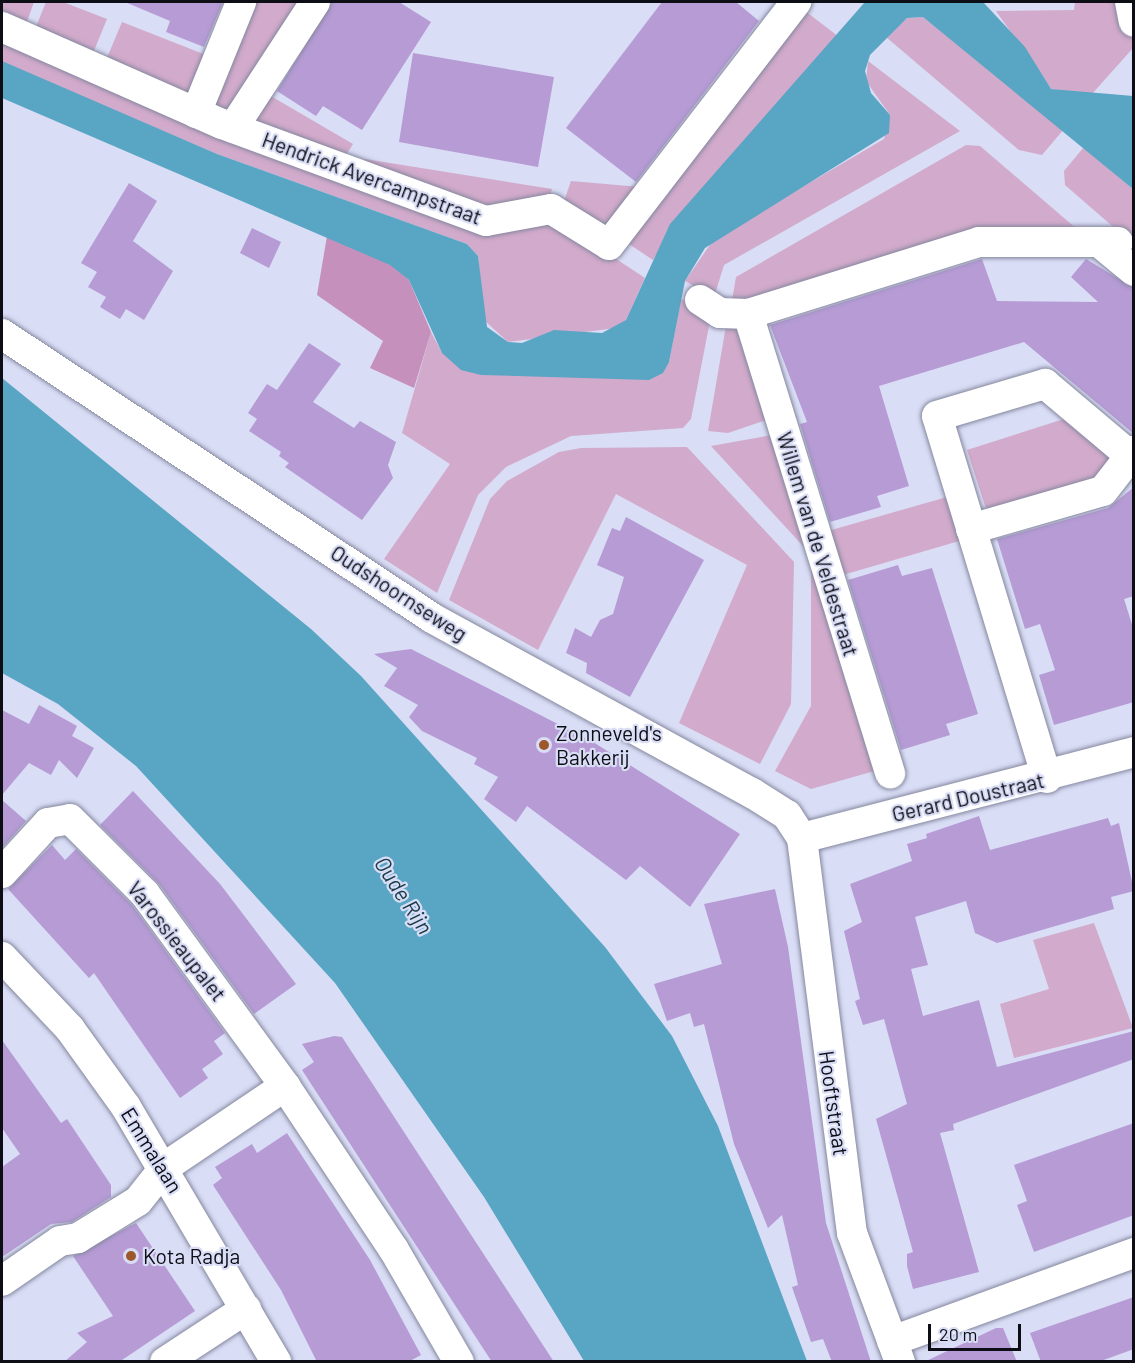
<!DOCTYPE html>
<style>
body{margin:0}
#map{position:relative;width:1135px;height:1363px;overflow:hidden;background:#d9ddf5;font-family:Barlow,sans-serif}
div>[style]{position:absolute}
.green>*{inset:0;background:#d2aacb}
.forest>*{inset:0;background:#c690bd}
.water>*{inset:0;background:#59a5c4}
.building>*{inset:0;background:#b69bd5}
.roads{filter:drop-shadow(0 0 2px #84879e) drop-shadow(0 0 2px #84879e)}
.street>*{height:30px;margin:-15px;padding:0 15px;transform-origin:15px;border-radius:15px;background:#fff}
.dots>*{width:16px;height:16px;translate:-50% -50%;box-sizing:border-box;border:3px solid #d9ddf5;border-radius:50%}
span{translate:-50% -50%;white-space:nowrap;text-align:center;line-height:1.15;-webkit-text-stroke:4.5px #d9ddf5;paint-order:stroke}
.street-label{font-size:21px;color:#0c0d15}
.poi-label{font-size:21px;color:#0c0d15}
.left{translate:0 -50%;text-align:left}
.water-label{font-size:22px;color:#173b48;font-style:italic}
.frame{position:absolute;inset:0;border:3px solid #0c0d15;pointer-events:none}
.scale{position:absolute;left:928px;top:1324px;width:93px;height:27px;box-sizing:border-box;border:3px solid #0c0d15;border-top:0;padding-left:8px;font-size:18px;line-height:21px;white-space:nowrap;color:#0c0d15;-webkit-text-stroke:4px #d9ddf5;paint-order:stroke}
</style>
<div id="map">
<div class="green">
<div style="clip-path:polygon(2px 2px,34px 2px,24px 30px,2px 19px)"></div>
<div style="clip-path:polygon(46px 2px,63px 2px,107px 19px,91px 58px,33px 34px)"></div>
<div style="clip-path:polygon(249px 2px,309px 2px,232px 122px,205px 111px)"></div>
<div style="clip-path:polygon(1075px 2px,1133px 2px,1133px 48px,1092px 94px,1051px 89px,996px 11px,1074px 10px)"></div>
<div style="clip-path:polygon(800px 7px,839px 37px,687px 205px,653px 260px,623px 240px)"></div>
<div style="clip-path:polygon(923px 17px,1064px 129px,1042px 155px,1019px 150px,886px 37px,907px 18px)"></div>
<div style="clip-path:polygon(122px 22px,211px 57px,192px 105px,104px 65px)"></div>
<div style="clip-path:polygon(2px 32px,456px 218px,551px 216px,645px 278px,626px 320px,616px 328px,508px 342px,484px 320px,478px 256px,467px 244px,217px 154px,13px 67px,2px 61px)"></div>
<div style="clip-path:polygon(868px 61px,960px 131px,724px 265px,714px 297px,685px 281px,714px 239px,884px 139px,890px 115px,866px 81px)"></div>
<div style="clip-path:polygon(269px 95px,353px 144px,341px 163px,250px 127px)"></div>
<div style="clip-path:polygon(966px 145px,980px 146px,1085px 236px,731px 307px,736px 277px)"></div>
<div style="clip-path:polygon(1084px 147px,1133px 189px,1133px 244px,1065px 185px,1064px 171px)"></div>
<div style="clip-path:polygon(365px 159px,552px 189px,548px 204px,488px 215px,360px 167px)"></div>
<div style="clip-path:polygon(571px 181px,640px 187px,604px 234px,562px 207px)"></div>
<div style="clip-path:polygon(681px 299px,697px 306px,709px 326px,691px 419px,683px 428px,571px 436px,506px 467px,478px 495px,437px 593px,384px 559px,450px 464px,402px 433px,431px 332px,442px 353px,669px 362px)"></div>
<div style="clip-path:polygon(727px 320px,759px 320px,787px 413px,728px 433px,708px 431px)"></div>
<div style="clip-path:polygon(1067px 418px,1133px 477px,989px 518px,967px 450px)"></div>
<div style="clip-path:polygon(778px 434px,804px 547px,711px 446px)"></div>
<div style="clip-path:polygon(687px 447px,794px 562px,791px 704px,760px 764px,679px 723px,747px 565px,616px 494px,538px 650px,449px 600px,490px 499px,507px 481px,559px 452px,581px 448px)"></div>
<div style="clip-path:polygon(954px 495px,966px 539px,836px 577px,821px 533px)"></div>
<div style="clip-path:polygon(811px 563px,878px 770px,811px 789px,775px 771px,811px 706px)"></div>
<div style="clip-path:polygon(1094px 923px,1133px 1028px,1014px 1058px,1000px 1004px,1049px 989px,1033px 940px)"></div>
</div>
<div class="forest">
<div style="clip-path:polygon(327px 236px,391px 265px,409px 280px,431px 332px,414px 388px,370px 368px,383px 341px,317px 295px)"></div>
</div>
<div class="water">
<div style="clip-path:polygon(865px 2px,983px 2px,1025px 47px,1051px 89px,1133px 96px,1133px 189px,923px 17px,907px 18px,870px 55px,865px 71px,871px 93px,890px 115px,889px 133px,705px 248px,685px 281px,669px 362px,663px 373px,649px 380px,481px 375px,461px 370px,442px 353px,409px 280px,390px 265px,2px 98px,2px 61px,217px 154px,467px 244px,478px 256px,487px 327px,508px 342px,522px 343px,554px 330px,602px 333px,626px 320px,670px 224px)"></div>
<div style="clip-path:polygon(2px 378px,311px 629px,361px 676px,605px 947px,672px 1036px,718px 1126px,807px 1361px,584px 1361px,484px 1197px,335px 983px,136px 766px,58px 704px,2px 673px)"></div>
</div>
<div class="building">
<div style="clip-path:polygon(125px 2px,223px 2px,204px 47px,166px 32px,170px 21px)"></div>
<div style="clip-path:polygon(332px 2px,399px 2px,431px 22px,362px 130px,323px 106px,316px 116px,277px 91px)"></div>
<div style="clip-path:polygon(662px 2px,736px 2px,759px 21px,636px 182px,566px 128px)"></div>
<div style="clip-path:polygon(413px 53px,554px 77px,538px 167px,399px 142px)"></div>
<div style="clip-path:polygon(129px 183px,157px 201px,133px 241px,173px 271px,144px 320px,126px 309px,120px 319px,100px 307px,106px 297px,88px 287px,97px 272px,81px 263px)"></div>
<div style="clip-path:polygon(252px 228px,281px 242px,269px 268px,240px 253px)"></div>
<div style="clip-path:polygon(982px 259px,997px 301px,1098px 302px,1071px 277px,1086px 259px,1134px 288px,1134px 434px,1024px 342px,879px 386px,909px 486px,877px 496px,881px 507px,830px 522px,800px 424px,807px 422px,770px 325px)"></div>
<div style="clip-path:polygon(309px 343px,341px 364px,313px 402px,354px 428px,360px 421px,396px 442px,388px 465px,393px 478px,362px 520px,285px 467px,289px 463px,279px 456px,281px 452px,249px 431px,257px 419px,248px 413px,267px 384px,277px 390px)"></div>
<div style="clip-path:polygon(1134px 487px,1134px 596px,1124px 599px,1134px 631px,1134px 702px,1054px 725px,1039px 675px,1055px 670px,1040px 624px,1025px 629px,997px 539px,1108px 508px)"></div>
<div style="clip-path:polygon(626px 517px,704px 560px,630px 697px,586px 673px,587px 663px,566px 653px,575px 628px,591px 637px,600px 620px,613px 614px,624px 577px,597px 565px,612px 528px,620px 531px)"></div>
<div style="clip-path:polygon(898px 565px,902px 576px,932px 568px,978px 714px,946px 724px,950px 735px,901px 750px,848px 580px)"></div>
<div style="clip-path:polygon(411px 649px,593px 742px,740px 834px,690px 907px,640px 866px,626px 880px,527px 806px,516px 822px,484px 799px,498px 777px,474px 764px,477px 758px,422px 731px,409px 717px,418px 705px,384px 686px,397px 668px,374px 654px)"></div>
<div style="clip-path:polygon(39px 705px,77px 726px,72px 736px,94px 748px,77px 778px,59px 760px,51px 775px,29px 763px,2px 795px,2px 710px,29px 724px)"></div>
<div style="clip-path:polygon(133px 791px,220px 884px,296px 984px,254px 1014px,159px 884px,100px 825px)"></div>
<div style="clip-path:polygon(2px 800px,26px 821px,2px 848px)"></div>
<div style="clip-path:polygon(979px 816px,990px 850px,1108px 818px,1111px 826px,1119px 823px,1134px 891px,1111px 897px,1114px 909px,997px 943px,975px 933px,966px 901px,915px 917px,928px 965px,911px 969px,923px 1016px,979px 1000px,997px 1067px,1134px 1031px,1134px 1059px,953px 1124px,954px 1130px,940px 1133px,979px 1272px,913px 1289px,907px 1266px,907px 1254px,913px 1252px,876px 1119px,907px 1104px,884px 1019px,863px 1025px,855px 1001px,860px 999px,844px 931px,862px 922px,850px 884px,912px 861px,907px 844px,927px 838px,926px 834px)"></div>
<div style="clip-path:polygon(52px 845px,65px 860px,76px 849px,132px 905px,225px 1033px,214px 1041px,223px 1054px,202px 1069px,208px 1078px,180px 1098px,94px 973px,89px 978px,8px 889px)"></div>
<div style="clip-path:polygon(775px 889px,788px 947px,826px 1223px,871px 1362px,832px 1362px,823px 1339px,811px 1342px,792px 1287px,798px 1285px,782px 1215px,768px 1228px,734px 1144px,704px 1024px,694px 1027px,690px 1013px,667px 1021px,654px 984px,722px 964px,704px 904px)"></div>
<div style="clip-path:polygon(334px 1036px,342px 1037px,554px 1362px,492px 1362px,302px 1070px,314px 1062px,302px 1044px)"></div>
<div style="clip-path:polygon(2px 1040px,61px 1123px,67px 1119px,111px 1185px,111px 1197px,72px 1222px,51px 1224px,2px 1257px,2px 1167px,20px 1154px,2px 1128px)"></div>
<div style="clip-path:polygon(1134px 1123px,1134px 1215px,1034px 1252px,1017px 1205px,1027px 1201px,1014px 1165px)"></div>
<div style="clip-path:polygon(287px 1133px,370px 1260px,421px 1355px,408px 1362px,317px 1362px,281px 1290px,213px 1185px,222px 1178px,215px 1167px,252px 1144px,257px 1153px)"></div>
<div style="clip-path:polygon(136px 1223px,195px 1311px,119px 1362px,64px 1362px,87px 1342px,77px 1333px,113px 1316px,73px 1256px)"></div>
<div style="clip-path:polygon(1134px 1297px,1134px 1349px,1098px 1362px,1041px 1362px,1030px 1333px)"></div>
<div style="clip-path:polygon(996px 1328px,1003px 1328px,1017px 1362px,924px 1362px)"></div>
</div>
<div class="roads">
<div class="street">
<div style="left:1130px;top:2px;width:20px;rotate:79deg"></div>
<div style="left:2px;top:27px;width:240px;rotate:23.8deg"></div>
<div style="left:222px;top:124px;width:281px;rotate:20.2deg"></div>
<div style="left:486px;top:221px;width:66px;rotate:-10.5deg"></div>
<div style="left:551px;top:209px;width:68px;rotate:31.8deg"></div>
<div style="left:609px;top:245px;width:307px;rotate:-52.4deg"></div>
<div style="left:196px;top:113px;width:120px;rotate:-67.9deg"></div>
<div style="left:233px;top:128px;width:150px;rotate:-56.9deg"></div>
<div style="left:1100px;top:243px;width:44px;rotate:39.5deg"></div>
<div style="left:700px;top:300px;width:24px;rotate:33deg"></div>
<div style="left:720px;top:313px;width:28px;rotate:2deg"></div>
<div style="left:748px;top:314px;width:242px;rotate:-17.3deg"></div>
<div style="left:979px;top:242px;width:139px"></div>
<div style="left:748px;top:314px;width:481px;rotate:72.8deg"></div>
<div style="left:2px;top:334px;width:515px;rotate:33.44deg"></div>
<div style="left:432px;top:618px;width:365px;rotate:28.7deg"></div>
<div style="left:752px;top:793px;width:41px;rotate:32.2deg"></div>
<div style="left:787px;top:815px;width:27px;rotate:57deg"></div>
<div style="left:971px;top:529px;width:137px;rotate:-16.1deg"></div>
<div style="left:1103px;top:491px;width:51px;rotate:-52.2deg"></div>
<div style="left:1047px;top:778px;width:378px;rotate:-106.9deg"></div>
<div style="left:937px;top:416px;width:113px;rotate:-16.5deg"></div>
<div style="left:1045px;top:384px;width:116px;rotate:40.1deg"></div>
<div style="left:802px;top:838px;width:398px;rotate:82.8deg"></div>
<div style="left:852px;top:1233px;width:138px;rotate:69.6deg"></div>
<div style="left:802px;top:838px;width:343px;rotate:-14.5deg"></div>
<div style="left:2px;top:873px;width:68px;rotate:-47.4deg"></div>
<div style="left:48px;top:823px;width:22px;rotate:-10deg"></div>
<div style="left:70px;top:819px;width:106px;rotate:45deg"></div>
<div style="left:145px;top:894px;width:238px;rotate:53.9deg"></div>
<div style="left:2px;top:957px;width:99px;rotate:46.6deg"></div>
<div style="left:70px;top:1029px;width:96px;rotate:54.3deg"></div>
<div style="left:126px;top:1107px;width:296px;rotate:59.5deg"></div>
<div style="left:2px;top:1281px;width:70px;rotate:-34.6deg"></div>
<div style="left:60px;top:1241px;width:18px;rotate:-9deg"></div>
<div style="left:78px;top:1238px;width:70px;rotate:-31.7deg"></div>
<div style="left:138px;top:1201px;width:43px;rotate:-51.5deg"></div>
<div style="left:165px;top:1167px;width:145px;rotate:-34deg"></div>
<div style="left:285px;top:1086px;width:197px;rotate:56.4deg"></div>
<div style="left:394px;top:1250px;width:129px;rotate:59.9deg"></div>
<div style="left:892px;top:1341px;width:258px;rotate:-20deg"></div>
<div style="left:165px;top:1362px;width:97px;rotate:-33.2deg"></div>
</div>
</div>
<div class="dots">
<div style="left:544px;top:745px;background:#9c582a"></div>
<div style="left:131px;top:1256px;background:#9c582a"></div>
</div>
<div class="street-label">
<span style="left:372px;top:178px;rotate:20deg">Hendrick Avercampstraat</span>
<span style="left:818px;top:544px;rotate:73deg">Willem van de Veldestraat</span>
<span style="left:399px;top:593px;rotate:33deg">Oudshoornseweg</span>
<span style="left:968px;top:797px;rotate:-13deg">Gerard Doustraat</span>
<span style="left:177px;top:941px;rotate:52deg">Varossieaupalet</span>
<span style="left:834px;top:1103px;rotate:82deg">Hooftstraat</span>
<span style="left:152px;top:1150px;rotate:58deg">Emmalaan</span>
</div>
<div class="poi-label">
<span class="left" style="left:556px;top:745px">Zonneveld's<br>Bakkerij</span>
<span class="left" style="left:143px;top:1256px">Kota Radja</span>
</div>
<div class="water-label">
<span style="left:404px;top:895px;rotate:57deg">Oude Rijn</span>
</div>
<div class="frame"></div>
<div class="scale">20 m</div>
</div>
